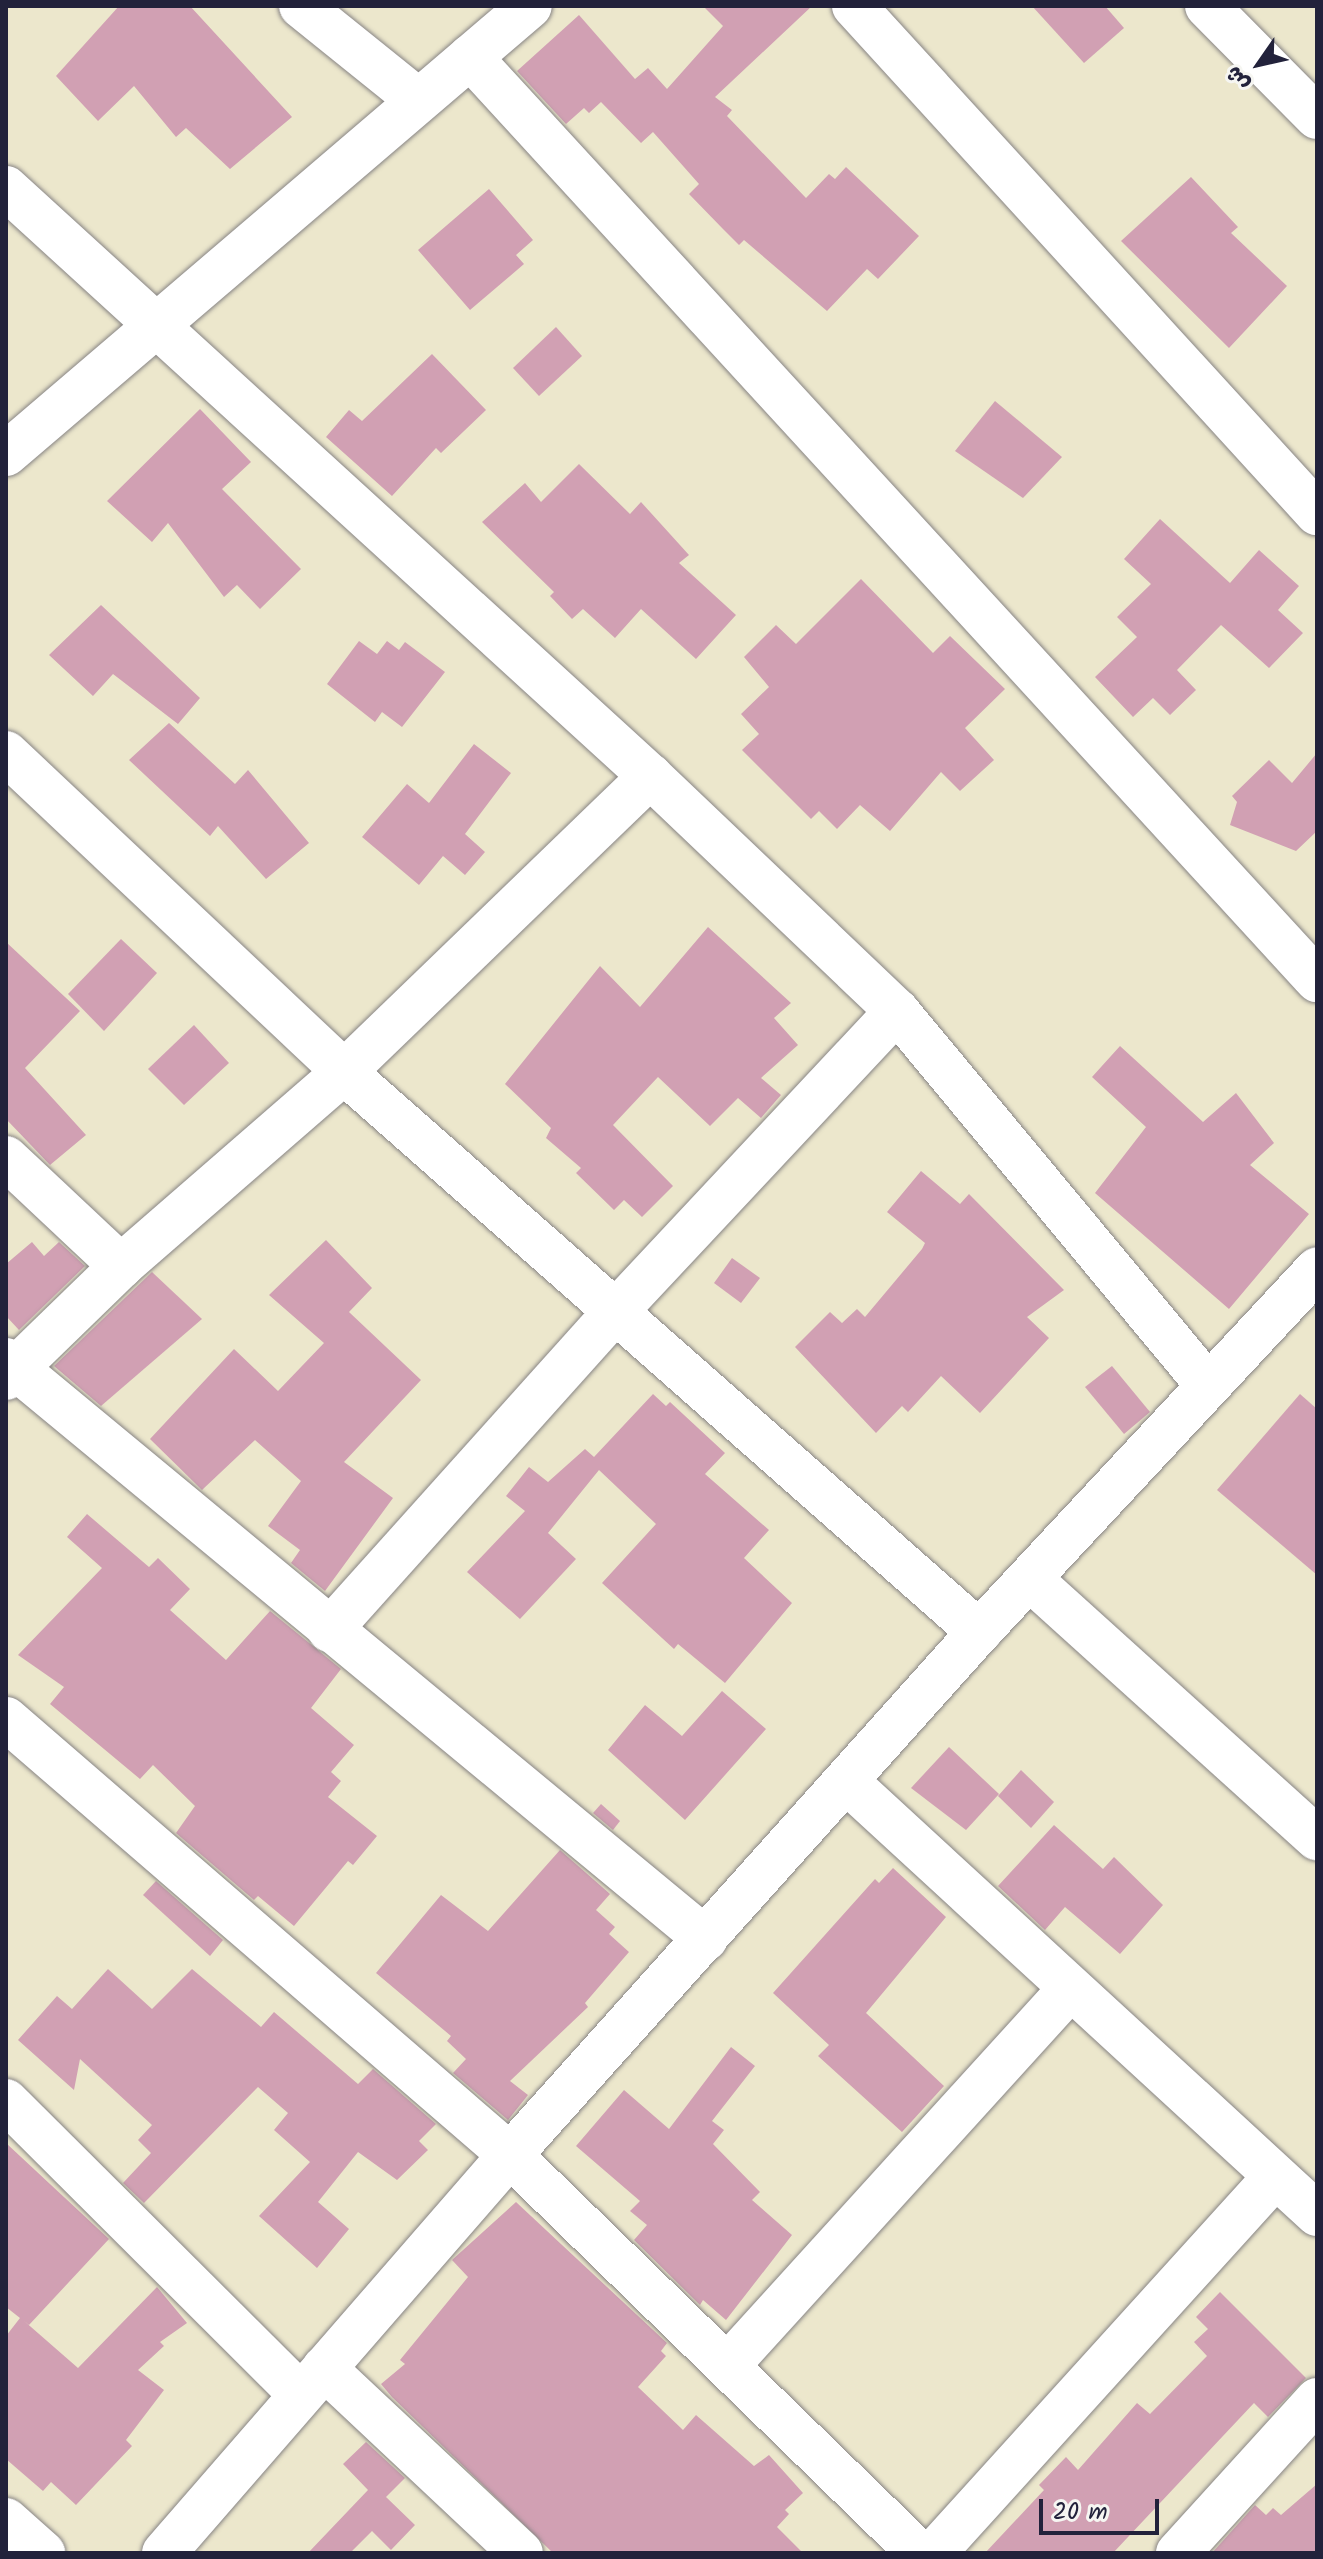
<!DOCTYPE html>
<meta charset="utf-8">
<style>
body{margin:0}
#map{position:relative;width:1323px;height:2559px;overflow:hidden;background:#ece7cc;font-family:Kalam,"Playpen Sans Arabic",sans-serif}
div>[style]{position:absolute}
.building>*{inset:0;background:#d1a0b3}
.roads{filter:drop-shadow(0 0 2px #878484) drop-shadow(0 0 2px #878484)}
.minor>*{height:44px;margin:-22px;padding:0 22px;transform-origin:22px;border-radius:22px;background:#fff}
span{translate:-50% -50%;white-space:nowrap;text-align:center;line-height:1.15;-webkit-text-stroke:8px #f6f6f2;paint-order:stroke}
.frame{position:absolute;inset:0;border:8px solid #22223b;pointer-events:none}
.north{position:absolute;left:1219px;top:24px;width:80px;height:80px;-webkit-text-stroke:6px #f6f6f2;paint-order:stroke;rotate:236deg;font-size:22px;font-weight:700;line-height:32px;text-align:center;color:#22223b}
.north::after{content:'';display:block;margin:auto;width:28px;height:36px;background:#22223b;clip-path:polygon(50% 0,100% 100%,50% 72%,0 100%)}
.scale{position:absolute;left:1039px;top:2499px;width:120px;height:36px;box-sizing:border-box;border:4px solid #22223b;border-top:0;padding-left:10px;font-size:24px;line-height:28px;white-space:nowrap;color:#22223b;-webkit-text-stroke:6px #f6f6f2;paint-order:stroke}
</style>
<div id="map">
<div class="building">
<div style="clip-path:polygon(119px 6px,190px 6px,292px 117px,230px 169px,186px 128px,176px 137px,134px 86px,98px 121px,56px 76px)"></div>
<div style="clip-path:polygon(703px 6px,812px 6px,715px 97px,732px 110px,727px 116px,806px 198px,829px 174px,835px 179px,846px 167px,919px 236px,878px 279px,867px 269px,827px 311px,744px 240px,739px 245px,723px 229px,689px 194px,699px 184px,653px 132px,641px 143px,601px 102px,589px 113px,584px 108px,566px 124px,517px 71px,579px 15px,635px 79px,648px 68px,667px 89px,723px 26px)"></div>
<div style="clip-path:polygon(1032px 6px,1105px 6px,1124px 28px,1084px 63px)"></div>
<div style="clip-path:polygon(1191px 177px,1238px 227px,1231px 233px,1287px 286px,1229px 348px,1121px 241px)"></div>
<div style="clip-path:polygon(489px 189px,533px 240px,516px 255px,524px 264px,470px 310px,418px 250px)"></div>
<div style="clip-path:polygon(556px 327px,582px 356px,539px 396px,513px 368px)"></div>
<div style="clip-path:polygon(432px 354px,486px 410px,441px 453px,436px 448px,392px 496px,326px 437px,349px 410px,362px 421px)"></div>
<div style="clip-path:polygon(995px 401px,1062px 457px,1023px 498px,955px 451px)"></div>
<div style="clip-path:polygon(200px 409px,251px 462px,222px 489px,301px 569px,260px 609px,237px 585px,224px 597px,168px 523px,152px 542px,107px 501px)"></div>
<div style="clip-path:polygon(579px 464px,630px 514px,641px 502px,689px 555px,679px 563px,736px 615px,696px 659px,641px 609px,615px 638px,583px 609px,572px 619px,550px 596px,554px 592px,482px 522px,525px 483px,541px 502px)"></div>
<div style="clip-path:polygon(1160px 519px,1230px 583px,1259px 550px,1299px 586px,1278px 610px,1303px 633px,1269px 668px,1221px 625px,1177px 670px,1196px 690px,1170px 715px,1153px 698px,1133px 717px,1095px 677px,1137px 637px,1117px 617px,1151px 584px,1124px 559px)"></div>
<div style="clip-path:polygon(861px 579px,933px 653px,950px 636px,1005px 689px,965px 728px,994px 760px,960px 791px,941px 772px,890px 831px,860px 805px,837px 829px,819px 811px,811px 819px,742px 750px,759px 734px,741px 714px,769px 687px,744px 657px,776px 625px,796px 644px)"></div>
<div style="clip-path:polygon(101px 605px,200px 698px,178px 724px,113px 674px,93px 696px,49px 655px)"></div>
<div style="clip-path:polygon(359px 641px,377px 654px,387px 641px,399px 650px,405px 642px,445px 672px,402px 727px,382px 712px,375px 722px,327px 684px)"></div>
<div style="clip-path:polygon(169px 723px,235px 784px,248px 770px,309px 843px,266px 879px,218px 826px,210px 836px,129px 760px)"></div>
<div style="clip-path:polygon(474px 744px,511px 773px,465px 834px,485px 852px,465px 875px,443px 856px,419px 885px,362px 837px,407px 784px,429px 803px)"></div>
<div style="clip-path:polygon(1317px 753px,1317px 831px,1296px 851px,1230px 825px,1237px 802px,1232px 796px,1269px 760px,1292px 783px)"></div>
<div style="clip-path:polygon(708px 927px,791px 1003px,774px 1018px,798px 1045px,761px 1078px,781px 1095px,761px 1118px,738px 1098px,710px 1126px,658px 1077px,613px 1125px,673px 1186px,642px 1217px,624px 1200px,614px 1210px,576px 1173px,581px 1168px,546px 1138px,551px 1128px,505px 1084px,600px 966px,640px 1007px)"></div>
<div style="clip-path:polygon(121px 939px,157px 973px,104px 1031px,68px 994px)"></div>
<div style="clip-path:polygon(6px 942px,80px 1011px,25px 1068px,86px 1135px,50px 1165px,6px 1119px)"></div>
<div style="clip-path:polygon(194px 1025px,229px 1063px,184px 1105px,148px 1069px)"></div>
<div style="clip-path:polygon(1120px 1046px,1203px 1122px,1236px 1093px,1274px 1143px,1250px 1165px,1309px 1214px,1229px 1309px,1095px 1193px,1146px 1127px,1092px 1077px)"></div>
<div style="clip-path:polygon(921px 1171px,960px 1204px,969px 1194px,1064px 1290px,1027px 1317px,1049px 1338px,980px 1413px,941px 1376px,908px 1412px,902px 1406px,876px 1433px,795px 1347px,830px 1312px,842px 1323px,857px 1309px,865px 1317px,922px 1249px,925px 1243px,887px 1212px)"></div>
<div style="clip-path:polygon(326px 1240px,372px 1288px,349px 1312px,421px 1380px,344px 1462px,393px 1498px,325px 1591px,291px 1563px,300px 1550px,268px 1526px,301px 1481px,255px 1440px,202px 1490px,150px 1439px,234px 1349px,278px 1391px,324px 1343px,269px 1295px)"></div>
<div style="clip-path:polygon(32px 1242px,44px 1256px,59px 1242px,85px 1266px,19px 1330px,6px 1316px,6px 1264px)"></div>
<div style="clip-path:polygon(732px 1258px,760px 1278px,741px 1303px,714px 1283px)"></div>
<div style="clip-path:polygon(152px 1272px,202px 1319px,101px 1406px,54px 1366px)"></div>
<div style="clip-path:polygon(1112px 1366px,1150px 1412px,1124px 1434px,1085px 1387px)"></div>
<div style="clip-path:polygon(653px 1394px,666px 1406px,670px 1402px,725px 1453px,705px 1474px,769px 1530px,744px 1558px,792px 1603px,725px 1683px,678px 1644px,674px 1649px,602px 1583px,656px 1524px,599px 1470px,548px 1533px,576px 1559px,520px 1619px,467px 1572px,525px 1511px,506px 1496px,529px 1467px,548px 1482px,585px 1449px,594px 1457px)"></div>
<div style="clip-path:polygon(1300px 1394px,1317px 1409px,1317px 1575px,1217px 1490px)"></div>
<div style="clip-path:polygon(87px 1514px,149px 1567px,158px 1558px,190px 1589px,170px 1610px,226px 1660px,270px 1611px,341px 1669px,311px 1708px,354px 1745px,331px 1772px,341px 1781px,328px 1797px,377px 1836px,353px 1865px,348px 1861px,294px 1926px,258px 1896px,254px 1900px,176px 1833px,195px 1806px,153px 1765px,140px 1779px,50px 1704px,64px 1687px,18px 1655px,102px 1568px,67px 1537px)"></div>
<div style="clip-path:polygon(722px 1691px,766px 1729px,685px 1820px,608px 1750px,645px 1705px,682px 1736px)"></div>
<div style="clip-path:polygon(949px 1747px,999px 1794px,966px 1830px,911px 1788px)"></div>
<div style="clip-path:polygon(1021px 1770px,1054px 1802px,1031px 1828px,998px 1796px)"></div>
<div style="clip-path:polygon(601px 1804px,620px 1821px,613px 1830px,593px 1813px)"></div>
<div style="clip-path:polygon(1054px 1825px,1103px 1869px,1114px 1857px,1163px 1905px,1120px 1954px,1065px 1907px,1045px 1930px,998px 1886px)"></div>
<div style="clip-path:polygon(560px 1850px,610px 1894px,596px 1910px,615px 1927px,609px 1934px,629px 1952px,585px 2003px,588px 2007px,510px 2081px,528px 2095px,508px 2120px,453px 2073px,466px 2059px,447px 2041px,451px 2036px,376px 1973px,441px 1895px,488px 1931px)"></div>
<div style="clip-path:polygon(893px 1868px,946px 1917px,866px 2013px,944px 2086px,902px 2132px,818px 2056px,829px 2045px,773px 1993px,875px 1879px,879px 1883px)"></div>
<div style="clip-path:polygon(156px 1881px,223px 1940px,210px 1956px,143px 1895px)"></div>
<div style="clip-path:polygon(108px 1969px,152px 2009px,192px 1969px,261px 2027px,274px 2012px,358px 2084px,373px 2069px,436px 2124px,419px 2141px,428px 2150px,397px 2180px,358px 2152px,318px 2202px,349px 2229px,317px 2268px,259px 2216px,310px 2162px,274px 2130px,288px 2113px,258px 2087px,144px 2203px,123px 2183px,151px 2153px,138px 2140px,152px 2125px,80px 2059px,74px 2090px,18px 2040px,57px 1996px,72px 2009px)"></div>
<div style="clip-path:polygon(731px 2047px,755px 2066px,712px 2121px,724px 2130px,713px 2144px,760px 2192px,752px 2200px,792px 2235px,726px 2320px,703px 2300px,700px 2305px,634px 2240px,647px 2225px,630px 2211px,640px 2201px,576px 2146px,624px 2090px,669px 2129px)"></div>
<div style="clip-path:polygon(6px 2143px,109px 2239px,29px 2325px,23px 2320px,78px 2368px,157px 2287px,187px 2323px,160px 2342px,164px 2346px,138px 2370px,164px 2390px,126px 2440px,132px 2446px,76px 2505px,51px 2482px,43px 2491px,6px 2459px,6px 2336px,20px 2318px,6px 2307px)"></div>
<div style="clip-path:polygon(516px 2202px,667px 2343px,661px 2351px,666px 2356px,638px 2387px,683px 2430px,696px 2415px,754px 2466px,769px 2455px,803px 2493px,785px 2510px,789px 2514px,777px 2527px,803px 2553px,553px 2553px,392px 2397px,381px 2384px,405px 2364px,400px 2360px,468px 2277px,452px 2260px)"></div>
<div style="clip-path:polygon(1220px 2292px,1306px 2378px,1268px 2417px,1254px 2403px,1113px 2553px,985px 2553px,1044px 2490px,1039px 2485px,1066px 2457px,1078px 2470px,1137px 2403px,1150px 2414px,1207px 2356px,1194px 2342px,1208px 2329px,1196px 2317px)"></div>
<div style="clip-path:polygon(366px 2442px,405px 2478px,386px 2497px,415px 2525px,391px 2550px,372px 2531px,350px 2553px,308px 2553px,368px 2490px,343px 2464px)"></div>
<div style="clip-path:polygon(1317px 2484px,1317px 2553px,1212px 2553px,1255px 2505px,1266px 2515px,1273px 2508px,1281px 2515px)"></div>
</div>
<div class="roads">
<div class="minor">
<div style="left:301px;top:6px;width:150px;rotate:38.8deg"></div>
<div style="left:854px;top:6px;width:687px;rotate:47.6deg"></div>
<div style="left:1207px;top:6px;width:156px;rotate:45.3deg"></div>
<div style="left:470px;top:57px;width:1253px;rotate:47.46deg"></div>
<div style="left:6px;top:188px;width:872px;rotate:42.4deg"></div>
<div style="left:650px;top:776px;width:341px;rotate:43.6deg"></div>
<div style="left:897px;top:1011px;width:414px;rotate:133.1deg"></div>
<div style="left:614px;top:1313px;width:426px;rotate:131.9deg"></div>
<div style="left:6px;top:454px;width:689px;rotate:-40.53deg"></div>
<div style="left:6px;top:753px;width:465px;rotate:43.3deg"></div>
<div style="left:344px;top:1072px;width:847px;rotate:41.41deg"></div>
<div style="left:897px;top:1011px;width:487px;rotate:50.3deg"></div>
<div style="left:6px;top:1158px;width:158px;rotate:43.2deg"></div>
<div style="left:6px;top:1360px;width:908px;rotate:39.6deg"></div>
<div style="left:6px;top:1378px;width:161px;rotate:-44.2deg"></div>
<div style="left:121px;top:1266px;width:296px;rotate:-41deg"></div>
<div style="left:344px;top:1072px;width:426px;rotate:-44deg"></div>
<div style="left:1030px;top:1579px;width:387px;rotate:42.1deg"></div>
<div style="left:6px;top:1719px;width:666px;rotate:40.86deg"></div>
<div style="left:510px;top:2155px;width:571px;rotate:44.22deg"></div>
<div style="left:846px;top:1781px;width:640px;rotate:42.59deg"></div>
<div style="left:6px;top:2101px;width:416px;rotate:44.9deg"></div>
<div style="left:729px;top:2364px;width:504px;rotate:-47.73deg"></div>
<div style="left:324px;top:2368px;width:270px;rotate:43.2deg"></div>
<div style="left:6px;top:2520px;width:50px;rotate:41.7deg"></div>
<div style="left:164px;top:2553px;width:527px;rotate:-49deg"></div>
<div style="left:510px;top:2155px;width:702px;rotate:-48.12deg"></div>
<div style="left:979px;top:1632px;width:496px;rotate:-47deg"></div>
<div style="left:934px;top:2553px;width:505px;rotate:-47.81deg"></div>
<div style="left:1178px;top:2553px;width:207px;rotate:-47.7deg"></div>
</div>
</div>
<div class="frame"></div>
<div class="north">ش</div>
<div class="scale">20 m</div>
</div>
